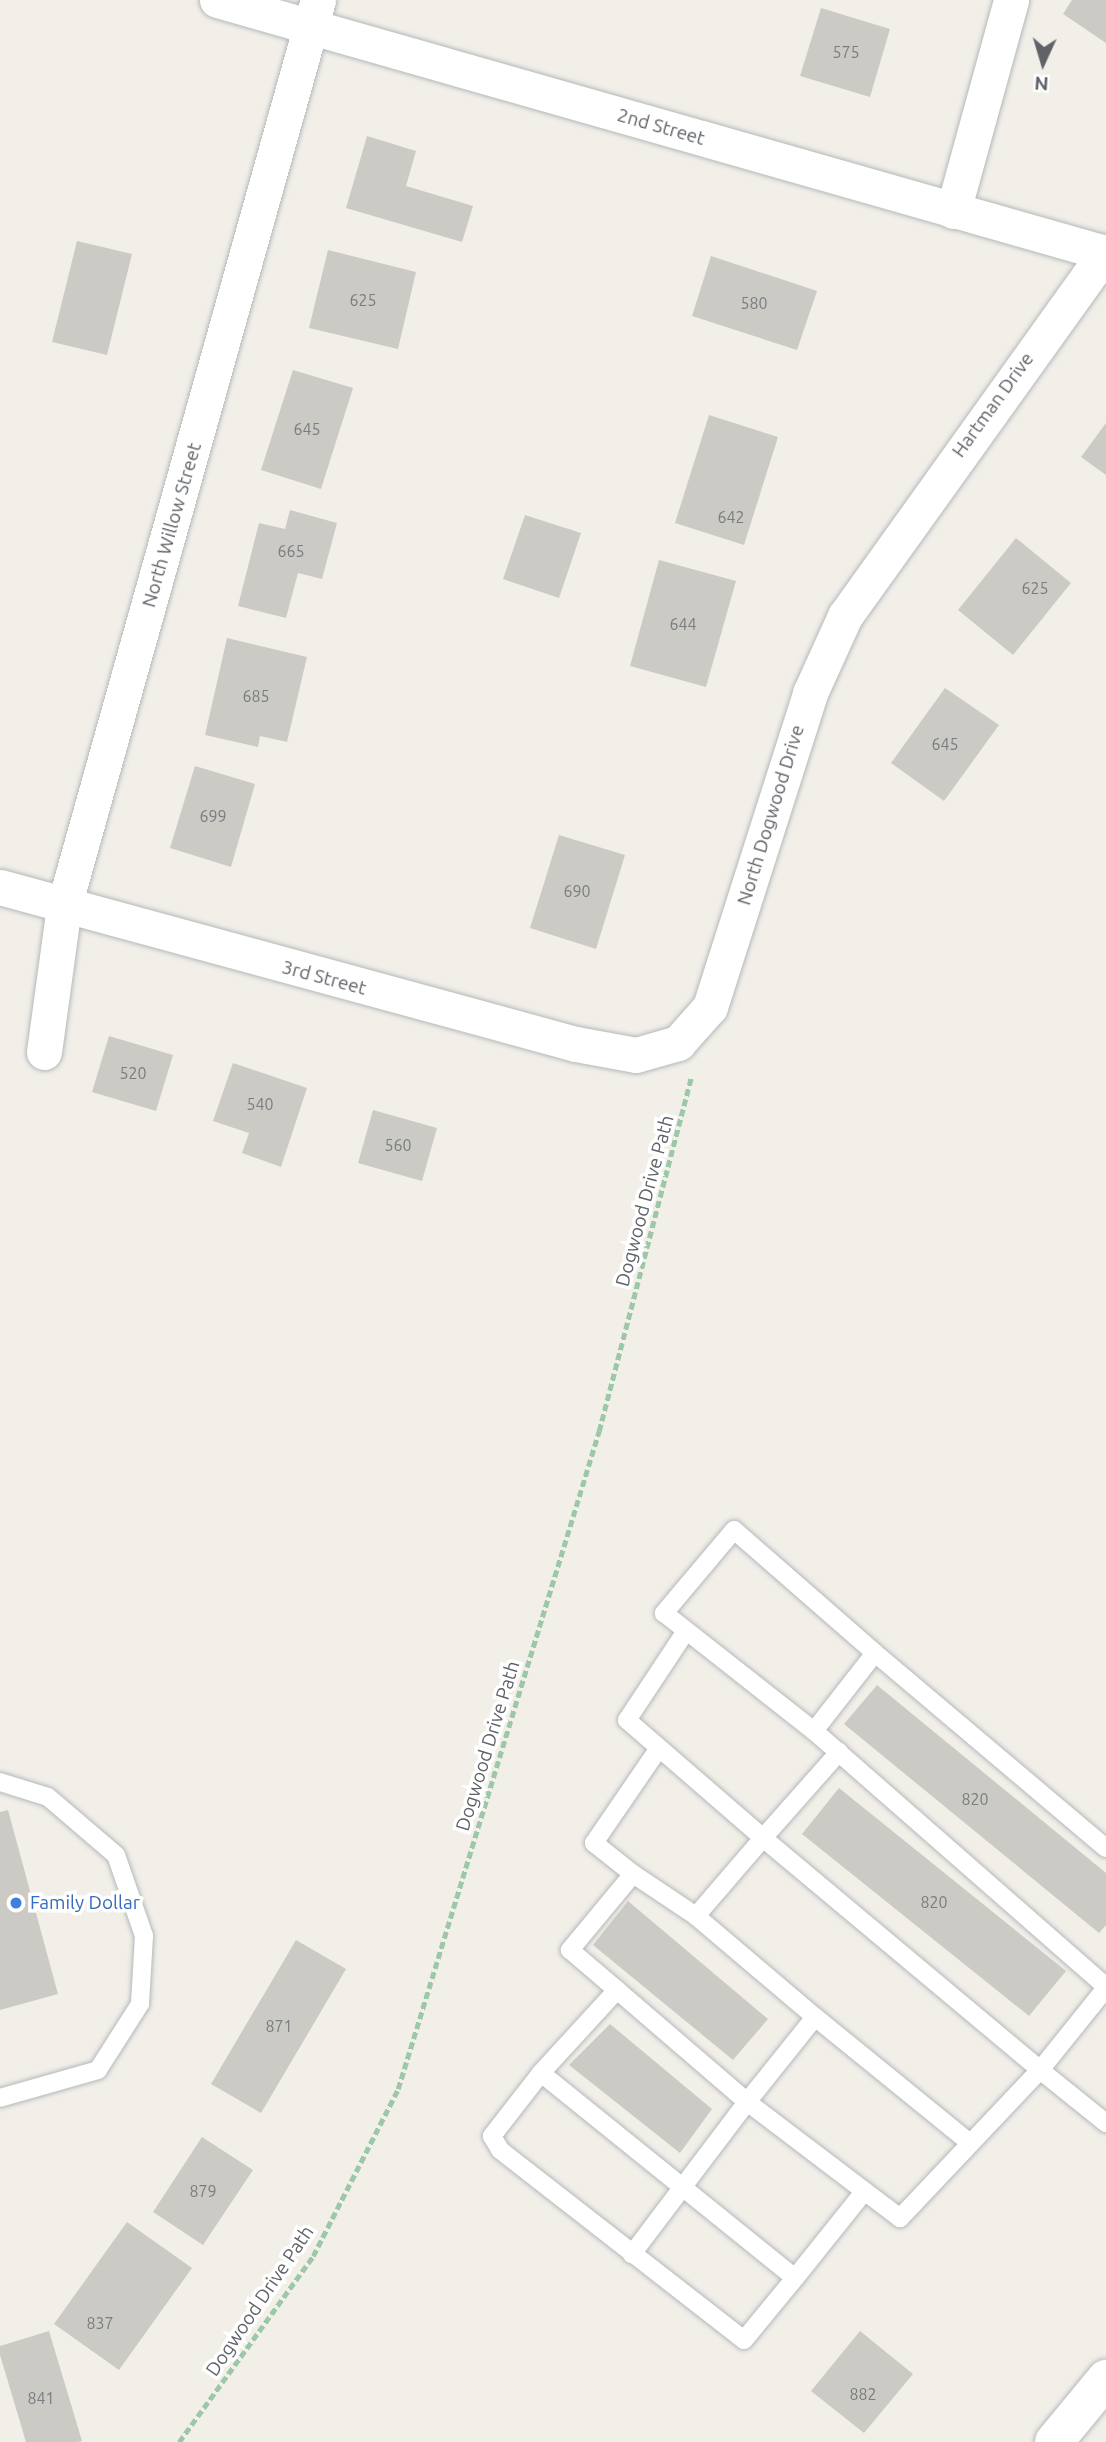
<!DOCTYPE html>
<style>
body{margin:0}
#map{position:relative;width:1106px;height:2442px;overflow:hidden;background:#f1efe8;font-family:Ubuntu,sans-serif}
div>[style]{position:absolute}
.building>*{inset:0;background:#cccac5}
.path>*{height:4.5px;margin-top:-2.25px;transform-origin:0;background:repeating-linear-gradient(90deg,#9cc7a9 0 7px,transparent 0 10.5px)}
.roads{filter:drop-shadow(0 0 2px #b5b8bc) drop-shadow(0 0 2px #b5b8bc)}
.service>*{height:18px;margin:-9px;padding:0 9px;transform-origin:9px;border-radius:9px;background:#fff}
.minor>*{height:35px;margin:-17.5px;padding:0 17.5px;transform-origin:17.5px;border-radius:17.5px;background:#fff}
.tertiary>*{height:38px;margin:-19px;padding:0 19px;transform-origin:19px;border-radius:19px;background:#fff}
.dots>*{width:19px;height:19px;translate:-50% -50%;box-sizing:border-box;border:4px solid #fff;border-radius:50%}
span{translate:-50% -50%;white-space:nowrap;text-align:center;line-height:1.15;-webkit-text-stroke:7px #fff;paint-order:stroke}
.number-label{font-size:16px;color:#7a7d7f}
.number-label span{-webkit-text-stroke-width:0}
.street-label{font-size:19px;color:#5f6368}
.shop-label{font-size:19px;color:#366cbe}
.left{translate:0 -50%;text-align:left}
.north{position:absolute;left:1008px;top:28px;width:70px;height:70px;-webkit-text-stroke:5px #fff;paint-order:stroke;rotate:184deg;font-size:19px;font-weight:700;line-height:28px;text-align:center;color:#5f6368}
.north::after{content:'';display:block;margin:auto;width:24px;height:32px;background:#5f6368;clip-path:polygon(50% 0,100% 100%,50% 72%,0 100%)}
</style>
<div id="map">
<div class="building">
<div style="clip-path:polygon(1072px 0,1106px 0,1106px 43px,1063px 14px)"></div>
<div style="clip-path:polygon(821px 8px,890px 29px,870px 97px,800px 76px)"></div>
<div style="clip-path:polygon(367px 136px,416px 151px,406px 186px,473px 206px,462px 242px,346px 208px)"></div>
<div style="clip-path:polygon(77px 241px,132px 254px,107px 355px,52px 342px)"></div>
<div style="clip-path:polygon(328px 250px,416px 272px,398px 349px,309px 328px)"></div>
<div style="clip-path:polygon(711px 256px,817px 291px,797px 350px,692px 316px)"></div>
<div style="clip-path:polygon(293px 370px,353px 388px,321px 489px,261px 470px)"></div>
<div style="clip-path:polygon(709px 415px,778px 437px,744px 545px,675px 523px)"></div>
<div style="clip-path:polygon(1106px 423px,1106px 475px,1081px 457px)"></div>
<div style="clip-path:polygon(290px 510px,337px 523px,322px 579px,298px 573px,286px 618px,238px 606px,259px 523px,285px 529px)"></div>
<div style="clip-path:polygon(525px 515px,581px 533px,559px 598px,503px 579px)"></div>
<div style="clip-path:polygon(1016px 538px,1071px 583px,1013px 655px,958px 610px)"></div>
<div style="clip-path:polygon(659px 560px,736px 581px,706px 687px,630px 666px)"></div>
<div style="clip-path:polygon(227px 638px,307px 657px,287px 742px,260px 736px,258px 747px,205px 735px)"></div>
<div style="clip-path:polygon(945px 688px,999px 725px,944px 801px,891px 763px)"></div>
<div style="clip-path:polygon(195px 766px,255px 784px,231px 867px,170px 848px)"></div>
<div style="clip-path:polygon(559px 835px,625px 855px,596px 949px,530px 928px)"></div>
<div style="clip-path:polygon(109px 1036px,173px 1055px,156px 1111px,92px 1092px)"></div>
<div style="clip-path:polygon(233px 1063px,307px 1088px,281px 1167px,242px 1153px,249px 1133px,213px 1121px)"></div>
<div style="clip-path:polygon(373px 1110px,437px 1128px,422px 1181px,358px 1163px)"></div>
<div style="clip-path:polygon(877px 1685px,1106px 1873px,1106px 1925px,1099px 1933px,844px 1724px)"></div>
<div style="clip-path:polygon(839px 1788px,1066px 1971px,1029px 2016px,802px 1834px)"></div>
<div style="clip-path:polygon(8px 1810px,58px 1994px,0 2010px,0 1812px)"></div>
<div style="clip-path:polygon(628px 1901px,768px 2019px,733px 2060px,593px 1945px)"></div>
<div style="clip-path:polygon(296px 1940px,346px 1969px,261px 2113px,211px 2084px)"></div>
<div style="clip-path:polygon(610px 2024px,712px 2109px,680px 2153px,569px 2065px)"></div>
<div style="clip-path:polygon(202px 2137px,253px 2170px,203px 2245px,153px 2212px)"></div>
<div style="clip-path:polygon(127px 2222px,192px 2268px,119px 2370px,54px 2324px)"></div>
<div style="clip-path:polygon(49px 2331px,82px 2441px,78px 2442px,26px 2442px,0 2355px,0 2346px)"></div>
<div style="clip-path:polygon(860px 2331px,913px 2374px,864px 2433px,811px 2391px)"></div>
</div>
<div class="path">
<div style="left:179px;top:2442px;width:229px;rotate:-54.2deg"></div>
<div style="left:313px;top:2256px;width:187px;rotate:-63deg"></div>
<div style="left:398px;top:2089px;width:688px;rotate:-73.01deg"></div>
<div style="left:599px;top:1431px;width:365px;rotate:-75.4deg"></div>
</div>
<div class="roads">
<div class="service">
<div style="left:686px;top:1631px;width:107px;rotate:123.5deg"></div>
<div style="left:627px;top:1720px;width:180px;rotate:40.9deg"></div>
<div style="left:763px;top:1838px;width:115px;rotate:-48.5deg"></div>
<div style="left:875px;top:1653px;width:187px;rotate:-138.9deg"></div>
<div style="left:734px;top:1530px;width:109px;rotate:130.1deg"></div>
<div style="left:664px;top:1613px;width:191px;rotate:38.2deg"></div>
<div style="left:814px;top:1731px;width:388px;rotate:41.2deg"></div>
<div style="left:814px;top:1731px;width:99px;rotate:-52deg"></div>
<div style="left:875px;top:1653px;width:302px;rotate:40.2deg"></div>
<div style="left:0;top:1782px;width:50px;rotate:17.4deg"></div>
<div style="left:48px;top:1797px;width:89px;rotate:40.5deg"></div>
<div style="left:116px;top:1855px;width:86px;rotate:70.9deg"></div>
<div style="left:144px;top:1936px;width:68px;rotate:93.4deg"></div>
<div style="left:140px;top:2004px;width:78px;rotate:122.5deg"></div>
<div style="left:98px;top:2070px;width:102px;rotate:164.1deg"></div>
<div style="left:633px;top:1874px;width:50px;rotate:-141.5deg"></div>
<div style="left:594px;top:1843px;width:115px;rotate:-55.6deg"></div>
<div style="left:696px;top:1916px;width:76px;rotate:-146.3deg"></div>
<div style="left:633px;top:1874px;width:99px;rotate:129.7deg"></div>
<div style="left:570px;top:1950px;width:62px;rotate:40.4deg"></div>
<div style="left:617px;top:1990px;width:113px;rotate:132.5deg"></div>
<div style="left:541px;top:2073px;width:326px;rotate:38.9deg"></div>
<div style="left:795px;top:2278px;width:110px;rotate:-51.3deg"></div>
<div style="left:1106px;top:1988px;width:105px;rotate:128.8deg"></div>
<div style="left:1040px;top:2070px;width:85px;rotate:38.8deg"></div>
<div style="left:617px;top:1990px;width:172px;rotate:40.7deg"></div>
<div style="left:747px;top:2102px;width:191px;rotate:127.1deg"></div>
<div style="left:815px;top:2017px;width:156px;rotate:-139.7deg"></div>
<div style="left:696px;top:1916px;width:103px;rotate:-49.3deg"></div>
<div style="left:763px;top:1838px;width:361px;rotate:39.9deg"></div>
<div style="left:1040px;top:2070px;width:204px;rotate:133.4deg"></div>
<div style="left:900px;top:2218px;width:192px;rotate:-142.8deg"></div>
<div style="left:747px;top:2102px;width:109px;rotate:-51.3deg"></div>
<div style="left:815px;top:2017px;width:198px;rotate:39.1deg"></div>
<div style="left:541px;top:2073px;width:80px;rotate:127.9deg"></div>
<div style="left:492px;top:2136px;width:16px;rotate:60deg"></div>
<div style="left:500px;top:2150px;width:309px;rotate:37.9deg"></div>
<div style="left:744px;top:2340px;width:80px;rotate:-50.6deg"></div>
</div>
<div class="minor">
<div style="left:217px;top:0;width:923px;rotate:15.9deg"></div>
<div style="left:953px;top:211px;width:219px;rotate:-74.6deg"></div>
<div style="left:0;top:887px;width:597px;rotate:15.25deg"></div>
<div style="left:576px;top:1044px;width:61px;rotate:10.4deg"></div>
<div style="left:636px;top:1055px;width:44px;rotate:-15.9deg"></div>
<div style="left:678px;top:1043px;width:48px;rotate:-48.4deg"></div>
<div style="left:710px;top:1007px;width:330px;rotate:-72.3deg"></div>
<div style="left:810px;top:693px;width:85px;rotate:-65.6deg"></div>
<div style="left:845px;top:616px;width:448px;rotate:-54.4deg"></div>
<div style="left:44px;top:1052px;width:147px;rotate:-82.2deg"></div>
<div style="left:64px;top:906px;width:941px;rotate:-74.34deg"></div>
</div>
<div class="tertiary">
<div style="left:1054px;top:2442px;width:82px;rotate:-50.5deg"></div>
</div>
</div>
<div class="dots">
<div style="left:16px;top:1903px;background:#3f7fe0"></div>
</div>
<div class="number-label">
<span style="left:846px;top:52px">575</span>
<span style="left:363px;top:300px">625</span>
<span style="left:754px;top:303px">580</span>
<span style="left:307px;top:429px">645</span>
<span style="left:731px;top:517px">642</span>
<span style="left:291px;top:551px">665</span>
<span style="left:1035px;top:588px">625</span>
<span style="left:683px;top:624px">644</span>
<span style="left:256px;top:696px">685</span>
<span style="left:945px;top:744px">645</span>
<span style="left:213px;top:816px">699</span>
<span style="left:577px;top:891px">690</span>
<span style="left:133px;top:1073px">520</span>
<span style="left:260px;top:1104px">540</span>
<span style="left:398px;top:1145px">560</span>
<span style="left:975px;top:1799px">820</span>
<span style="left:934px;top:1902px">820</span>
<span style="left:279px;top:2026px">871</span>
<span style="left:203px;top:2191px">879</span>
<span style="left:100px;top:2323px">837</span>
<span style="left:863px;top:2394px">882</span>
<span style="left:41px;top:2398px">841</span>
</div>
<div class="street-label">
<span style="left:661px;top:127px;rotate:16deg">2nd Street</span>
<span style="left:993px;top:405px;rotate:-54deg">Hartman Drive</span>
<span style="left:172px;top:525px;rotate:-74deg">North Willow Street</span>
<span style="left:771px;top:815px;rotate:-73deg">North Dogwood Drive</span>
<span style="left:324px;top:978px;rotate:15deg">3rd Street</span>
<span style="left:645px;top:1201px;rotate:-75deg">Dogwood Drive Path</span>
<span style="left:488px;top:1746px;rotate:-73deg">Dogwood Drive Path</span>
<span style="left:260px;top:2301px;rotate:-56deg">Dogwood Drive Path</span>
</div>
<div class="shop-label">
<span class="left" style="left:30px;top:1903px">Family Dollar</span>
</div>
<div class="north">N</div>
</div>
